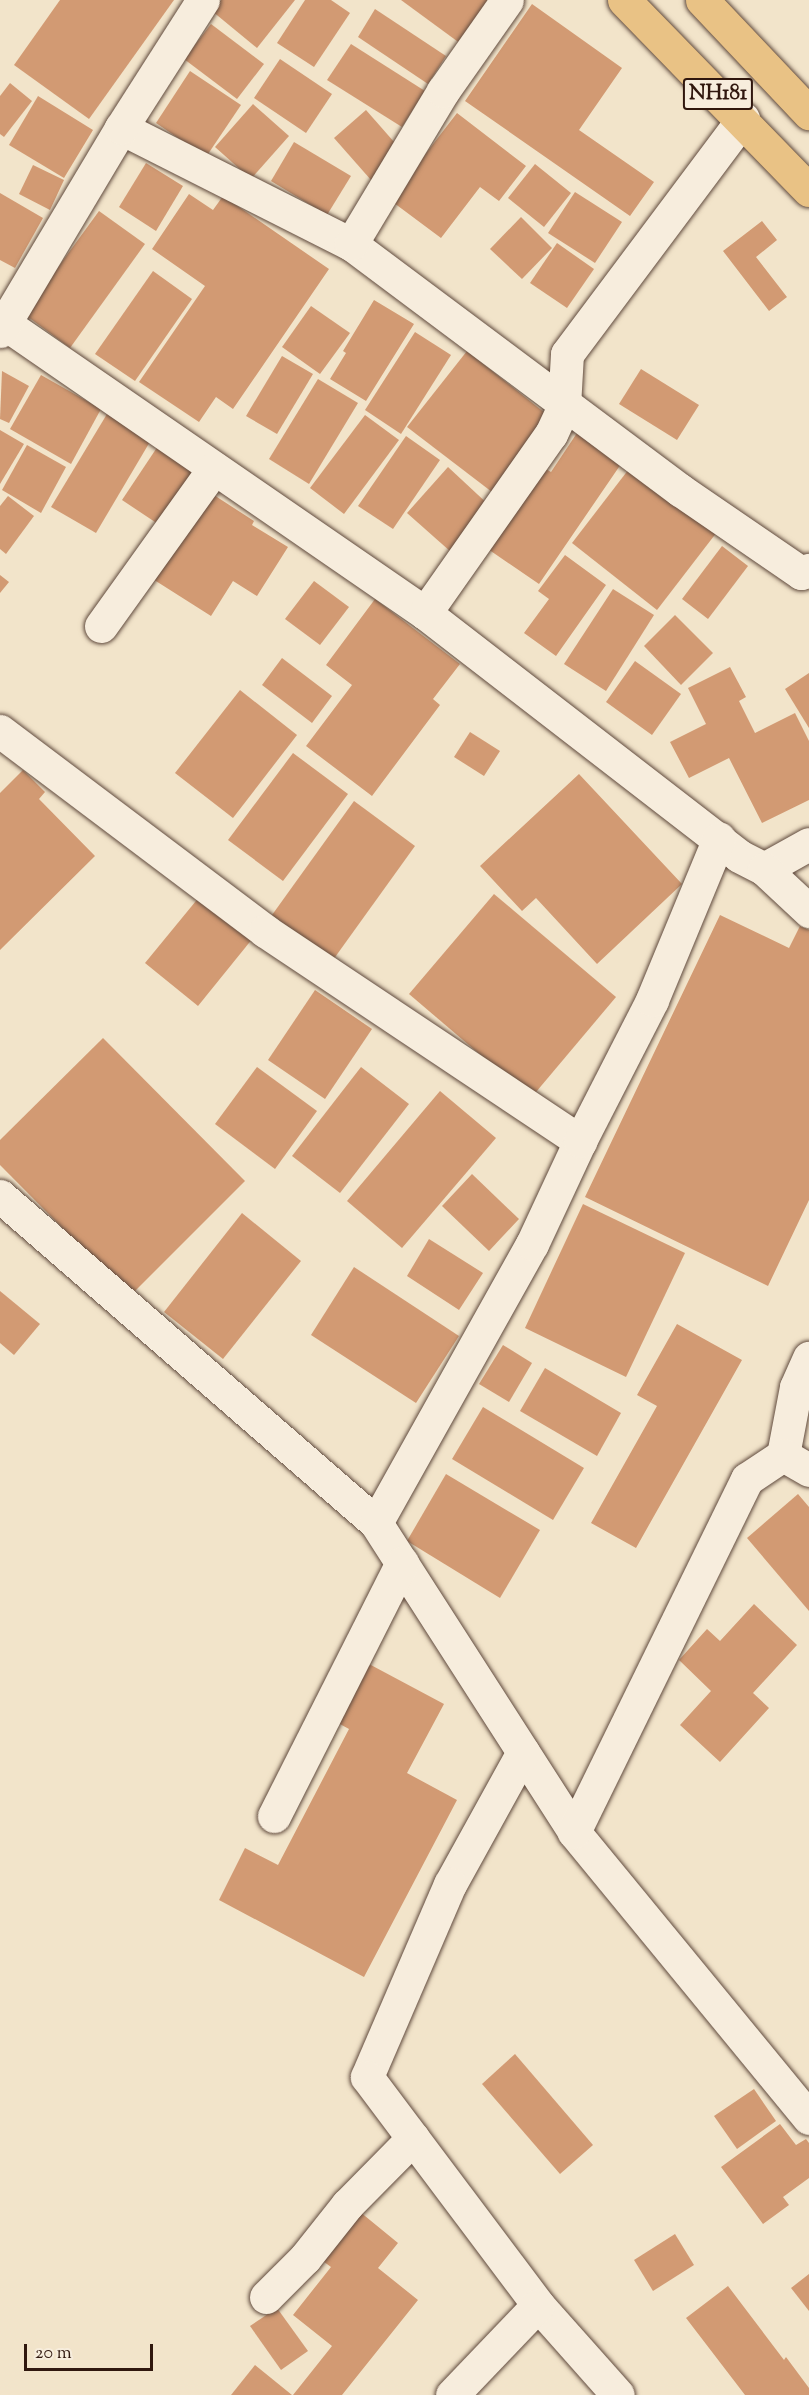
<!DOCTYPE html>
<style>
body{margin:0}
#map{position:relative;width:809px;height:2395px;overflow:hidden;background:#f2e4ca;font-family:"Sorts Mill Goudy",serif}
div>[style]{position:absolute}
.building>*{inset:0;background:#d29a73}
.roads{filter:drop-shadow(0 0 2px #604a3d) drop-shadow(0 0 2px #604a3d)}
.minor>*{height:33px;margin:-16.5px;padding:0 16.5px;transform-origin:16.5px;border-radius:16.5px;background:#f7eddd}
.trunk>*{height:33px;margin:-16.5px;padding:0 16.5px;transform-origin:16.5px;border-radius:16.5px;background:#e9c285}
span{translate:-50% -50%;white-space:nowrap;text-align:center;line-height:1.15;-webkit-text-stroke:6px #f7eddd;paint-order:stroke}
.shield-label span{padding:2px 4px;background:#f7eddd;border:2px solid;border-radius:4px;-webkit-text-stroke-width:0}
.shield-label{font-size:21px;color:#30170e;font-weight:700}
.scale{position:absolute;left:24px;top:2344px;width:129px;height:27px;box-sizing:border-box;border:3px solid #30170e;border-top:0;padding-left:8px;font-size:18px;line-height:21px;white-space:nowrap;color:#30170e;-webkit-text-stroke:4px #f7eddd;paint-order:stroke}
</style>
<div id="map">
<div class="building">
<div style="clip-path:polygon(60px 0,174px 0,89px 119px,14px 65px)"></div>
<div style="clip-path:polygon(221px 0,295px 0,257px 48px,212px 11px)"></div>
<div style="clip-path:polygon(305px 0,331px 0,350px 13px,314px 67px,277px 43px)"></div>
<div style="clip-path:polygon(401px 0,488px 0,461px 44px)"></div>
<div style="clip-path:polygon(532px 4px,622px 68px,579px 130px,654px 182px,630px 216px,465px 101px)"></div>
<div style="clip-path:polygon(375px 9px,446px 56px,428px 84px,358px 37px)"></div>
<div style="clip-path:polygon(211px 24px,264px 64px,237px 99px,184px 59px)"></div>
<div style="clip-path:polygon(351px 44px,425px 91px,402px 127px,327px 80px)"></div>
<div style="clip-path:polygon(280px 59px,332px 94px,306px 133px,254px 98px)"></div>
<div style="clip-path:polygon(190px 71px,241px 105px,206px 157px,156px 123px)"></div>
<div style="clip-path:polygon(10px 83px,32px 101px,4px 137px,0 134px,0 96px)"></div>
<div style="clip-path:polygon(38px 96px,93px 130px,64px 178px,9px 145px)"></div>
<div style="clip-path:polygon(253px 104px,289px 136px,251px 179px,215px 147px)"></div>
<div style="clip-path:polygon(366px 110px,402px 151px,371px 180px,334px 138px)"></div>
<div style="clip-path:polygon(457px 113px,526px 166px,499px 201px,480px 187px,441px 238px,390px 200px)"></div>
<div style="clip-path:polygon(294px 142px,351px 176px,327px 215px,271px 181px)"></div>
<div style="clip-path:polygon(146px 163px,183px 186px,156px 231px,119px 207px)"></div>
<div style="clip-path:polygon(535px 164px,571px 193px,544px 227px,508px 198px)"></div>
<div style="clip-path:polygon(33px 165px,64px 180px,50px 210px,19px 194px)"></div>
<div style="clip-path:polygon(575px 192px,622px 222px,595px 263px,548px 233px)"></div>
<div style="clip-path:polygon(0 193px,43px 218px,15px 268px,0 260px)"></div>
<div style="clip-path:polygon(189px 194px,213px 210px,223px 196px,329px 269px,233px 409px,216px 397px,199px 422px,139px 382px,205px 286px,152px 249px)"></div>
<div style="clip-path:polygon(99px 211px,145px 244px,70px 348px,24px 314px)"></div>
<div style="clip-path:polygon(521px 217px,552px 248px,522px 279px,490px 249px)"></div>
<div style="clip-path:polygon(762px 221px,777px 240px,756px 257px,787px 297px,769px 311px,723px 251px)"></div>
<div style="clip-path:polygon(557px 243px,594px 269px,567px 308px,530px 283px)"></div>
<div style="clip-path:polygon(153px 271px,192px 299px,135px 381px,95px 354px)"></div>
<div style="clip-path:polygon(374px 300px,414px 324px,366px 401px,330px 379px,346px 353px,343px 351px)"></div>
<div style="clip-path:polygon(311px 306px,350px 333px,320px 374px,282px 347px)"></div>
<div style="clip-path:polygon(415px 332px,451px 355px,401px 434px,365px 410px)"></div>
<div style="clip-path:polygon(467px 351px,550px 417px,492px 492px,407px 427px)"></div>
<div style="clip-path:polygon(282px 356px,313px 374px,277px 434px,246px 416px)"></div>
<div style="clip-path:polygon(641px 369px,699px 405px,677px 440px,619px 404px)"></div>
<div style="clip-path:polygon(2px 371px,29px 386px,9px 423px,0 419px)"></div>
<div style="clip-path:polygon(41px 375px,101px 409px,71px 464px,10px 429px)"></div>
<div style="clip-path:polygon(318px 379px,358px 403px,309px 484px,269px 459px)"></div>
<div style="clip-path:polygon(107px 414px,151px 440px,96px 533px,51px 507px)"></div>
<div style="clip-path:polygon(365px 415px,399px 440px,344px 514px,310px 488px)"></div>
<div style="clip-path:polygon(0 430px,24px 444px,0 484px)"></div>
<div style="clip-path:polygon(577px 433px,621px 464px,539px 584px,485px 547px,541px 466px,551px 472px)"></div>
<div style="clip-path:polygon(406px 436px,440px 460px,393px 529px,358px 506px)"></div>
<div style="clip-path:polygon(27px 445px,66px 467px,41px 513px,2px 490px)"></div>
<div style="clip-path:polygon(158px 446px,197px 472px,161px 526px,122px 500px)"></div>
<div style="clip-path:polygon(632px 465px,717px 532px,657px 610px,572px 543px)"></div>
<div style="clip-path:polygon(448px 467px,491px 507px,451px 552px,407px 513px)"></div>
<div style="clip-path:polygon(203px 488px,254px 521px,252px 525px,288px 547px,257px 596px,233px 581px,211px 616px,148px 576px)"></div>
<div style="clip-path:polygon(8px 496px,34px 516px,6px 554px,0 549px,0 506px)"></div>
<div style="clip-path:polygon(722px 546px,748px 566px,708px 619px,682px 599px)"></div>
<div style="clip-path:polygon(565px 555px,606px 585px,556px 656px,524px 633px,549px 599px,538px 591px)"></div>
<div style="clip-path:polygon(0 575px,9px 582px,0 593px)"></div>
<div style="clip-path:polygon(314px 581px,349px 607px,320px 645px,285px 619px)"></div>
<div style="clip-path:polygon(613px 589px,654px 615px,606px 691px,564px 664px)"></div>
<div style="clip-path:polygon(375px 599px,460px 664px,433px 699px,440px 705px,372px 796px,306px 746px,352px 685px,326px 665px)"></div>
<div style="clip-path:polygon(675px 615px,713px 653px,681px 685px,644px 646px)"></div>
<div style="clip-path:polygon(282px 658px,332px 696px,312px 723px,262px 685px)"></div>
<div style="clip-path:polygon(635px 661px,681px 694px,652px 735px,606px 702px)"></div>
<div style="clip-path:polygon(730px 667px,746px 697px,739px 701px,755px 733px,795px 713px,809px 741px,809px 800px,762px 823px,729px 758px,689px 778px,670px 742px,706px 724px,688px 688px)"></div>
<div style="clip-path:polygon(809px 673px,809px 728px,785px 689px)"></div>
<div style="clip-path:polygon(240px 690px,297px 735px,233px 818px,175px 773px)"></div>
<div style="clip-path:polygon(470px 732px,500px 751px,484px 776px,454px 757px)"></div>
<div style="clip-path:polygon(293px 753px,348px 794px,283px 881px,228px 840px)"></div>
<div style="clip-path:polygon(23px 770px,45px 792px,39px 799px,95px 856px,0 950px,0 793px)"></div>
<div style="clip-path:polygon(579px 774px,682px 884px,597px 964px,536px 898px,522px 911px,480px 866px)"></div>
<div style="clip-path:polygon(354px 801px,415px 846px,333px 960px,272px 915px)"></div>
<div style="clip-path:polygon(494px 894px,616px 997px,531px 1098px,409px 994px)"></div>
<div style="clip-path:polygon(200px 896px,253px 938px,198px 1006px,145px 963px)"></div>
<div style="clip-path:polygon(720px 915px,789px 948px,800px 926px,809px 930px,809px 1200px,768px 1286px,585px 1197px)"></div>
<div style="clip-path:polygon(315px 990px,372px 1029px,325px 1099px,268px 1060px)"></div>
<div style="clip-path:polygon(103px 1038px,245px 1181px,130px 1296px,0 1165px,0 1140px)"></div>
<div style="clip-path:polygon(257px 1067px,317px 1111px,275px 1169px,215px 1124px)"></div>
<div style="clip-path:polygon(361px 1067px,409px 1104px,340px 1193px,292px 1156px)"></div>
<div style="clip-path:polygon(440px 1091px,496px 1138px,402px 1248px,347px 1201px)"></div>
<div style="clip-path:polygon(472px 1174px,519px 1219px,489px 1251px,442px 1206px)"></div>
<div style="clip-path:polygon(583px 1204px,685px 1253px,626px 1377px,525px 1328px)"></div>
<div style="clip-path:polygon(242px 1213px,301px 1261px,223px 1359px,164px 1312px)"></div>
<div style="clip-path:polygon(429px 1239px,483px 1273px,459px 1310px,407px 1276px)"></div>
<div style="clip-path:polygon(354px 1267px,459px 1336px,416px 1403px,311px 1335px)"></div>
<div style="clip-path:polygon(0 1291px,40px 1324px,14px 1355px,0 1343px)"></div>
<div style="clip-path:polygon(677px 1324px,742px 1360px,636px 1548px,591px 1523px,657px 1406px,637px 1395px)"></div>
<div style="clip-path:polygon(503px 1345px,532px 1363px,509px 1402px,479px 1384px)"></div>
<div style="clip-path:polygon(545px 1368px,621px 1413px,597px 1456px,520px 1411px)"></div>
<div style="clip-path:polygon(483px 1407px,584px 1468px,553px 1520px,452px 1459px)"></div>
<div style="clip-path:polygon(446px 1474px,540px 1530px,500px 1598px,407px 1541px)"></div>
<div style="clip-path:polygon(798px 1494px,809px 1507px,809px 1611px,747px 1538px)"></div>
<div style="clip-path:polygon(754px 1604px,797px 1645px,753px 1693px,769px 1708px,720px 1762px,680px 1725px,711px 1691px,679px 1660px,707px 1629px,720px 1641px)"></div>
<div style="clip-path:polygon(369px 1664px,444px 1704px,407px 1773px,457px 1800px,364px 1977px,219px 1900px,245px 1848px,278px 1865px,349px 1729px,338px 1723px)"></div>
<div style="clip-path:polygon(515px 2054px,593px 2145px,560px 2174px,482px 2084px)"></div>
<div style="clip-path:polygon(754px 2089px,776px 2121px,737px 2149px,714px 2116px)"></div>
<div style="clip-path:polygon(780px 2124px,796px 2145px,806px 2139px,809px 2143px,809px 2178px,783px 2197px,789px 2205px,763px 2224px,721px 2167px)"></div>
<div style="clip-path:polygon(354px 2207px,398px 2243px,378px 2268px,418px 2300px,342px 2395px,293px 2395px,332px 2346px,293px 2315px,331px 2267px,316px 2256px)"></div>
<div style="clip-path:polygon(675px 2234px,694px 2265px,653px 2291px,634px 2260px)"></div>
<div style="clip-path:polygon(809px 2274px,809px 2311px,791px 2288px)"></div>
<div style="clip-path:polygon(728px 2286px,784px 2360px,786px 2357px,809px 2388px,809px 2395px,745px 2395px,686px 2318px)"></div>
<div style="clip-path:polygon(277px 2308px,308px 2351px,281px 2370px,250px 2326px)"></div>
<div style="clip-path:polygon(255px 2365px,292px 2395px,231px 2395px)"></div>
</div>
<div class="roads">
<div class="minor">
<div style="left:121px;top:128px;width:258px;rotate:26.8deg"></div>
<div style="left:351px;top:244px;width:411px;rotate:36.8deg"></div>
<div style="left:680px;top:490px;width:147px;rotate:34.4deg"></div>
<div style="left:801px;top:573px;width:9px;rotate:-21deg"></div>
<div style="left:351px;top:244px;width:179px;rotate:-59deg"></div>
<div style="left:443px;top:91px;width:111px;rotate:-54.9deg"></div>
<div style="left:4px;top:323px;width:511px;rotate:34.56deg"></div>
<div style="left:425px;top:613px;width:397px;rotate:37.7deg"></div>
<div style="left:739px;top:856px;width:28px;rotate:27deg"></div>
<div style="left:764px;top:869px;width:51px;rotate:-29.1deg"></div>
<div style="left:0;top:331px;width:236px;rotate:-59.2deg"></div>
<div style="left:121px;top:128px;width:152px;rotate:-57.4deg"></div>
<div style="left:425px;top:613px;width:219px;rotate:-54.9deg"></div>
<div style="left:551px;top:434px;width:31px;rotate:-65deg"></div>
<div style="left:564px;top:406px;width:52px;rotate:-86.7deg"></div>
<div style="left:567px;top:354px;width:294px;rotate:-53.2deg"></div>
<div style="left:101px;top:626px;width:194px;rotate:-54.4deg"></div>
<div style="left:0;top:731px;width:332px;rotate:37deg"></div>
<div style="left:265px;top:931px;width:379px;rotate:33.7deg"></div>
<div style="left:764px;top:869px;width:62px;rotate:43deg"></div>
<div style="left:0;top:1196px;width:498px;rotate:41deg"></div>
<div style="left:376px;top:1523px;width:367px;rotate:57.3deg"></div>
<div style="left:574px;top:1832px;width:370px;rotate:50.6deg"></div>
<div style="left:783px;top:1455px;width:69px;rotate:-79.2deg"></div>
<div style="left:796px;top:1387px;width:32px;rotate:-66deg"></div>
<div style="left:376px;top:1523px;width:320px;rotate:-60.8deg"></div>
<div style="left:532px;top:1244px;width:114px;rotate:-65deg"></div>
<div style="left:580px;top:1141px;width:158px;rotate:-62.9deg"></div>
<div style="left:652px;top:1000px;width:175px;rotate:-67.5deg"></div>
<div style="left:523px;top:1752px;width:151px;rotate:118.9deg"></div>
<div style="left:450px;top:1884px;width:210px;rotate:113.3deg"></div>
<div style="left:367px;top:2077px;width:285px;rotate:53.1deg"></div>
<div style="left:538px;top:2305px;width:120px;rotate:48.4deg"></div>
<div style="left:274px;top:1816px;width:284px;rotate:-63.2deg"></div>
<div style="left:574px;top:1832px;width:393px;rotate:-63.9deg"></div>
<div style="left:747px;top:1479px;width:43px;rotate:-33.7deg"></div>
<div style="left:783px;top:1455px;width:30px;rotate:30deg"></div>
<div style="left:266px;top:2297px;width:55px;rotate:-45deg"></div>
<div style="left:305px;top:2258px;width:68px;rotate:-51.6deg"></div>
<div style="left:347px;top:2205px;width:94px;rotate:-45.4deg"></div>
<div style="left:452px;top:2395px;width:124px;rotate:-46.3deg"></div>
</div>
<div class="trunk">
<div style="left:624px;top:0;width:265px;rotate:45.8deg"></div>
<div style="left:702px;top:0;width:156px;rotate:46.6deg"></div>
</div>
</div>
<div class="shield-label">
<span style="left:718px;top:94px">NH181</span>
</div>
<div class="scale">20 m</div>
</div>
